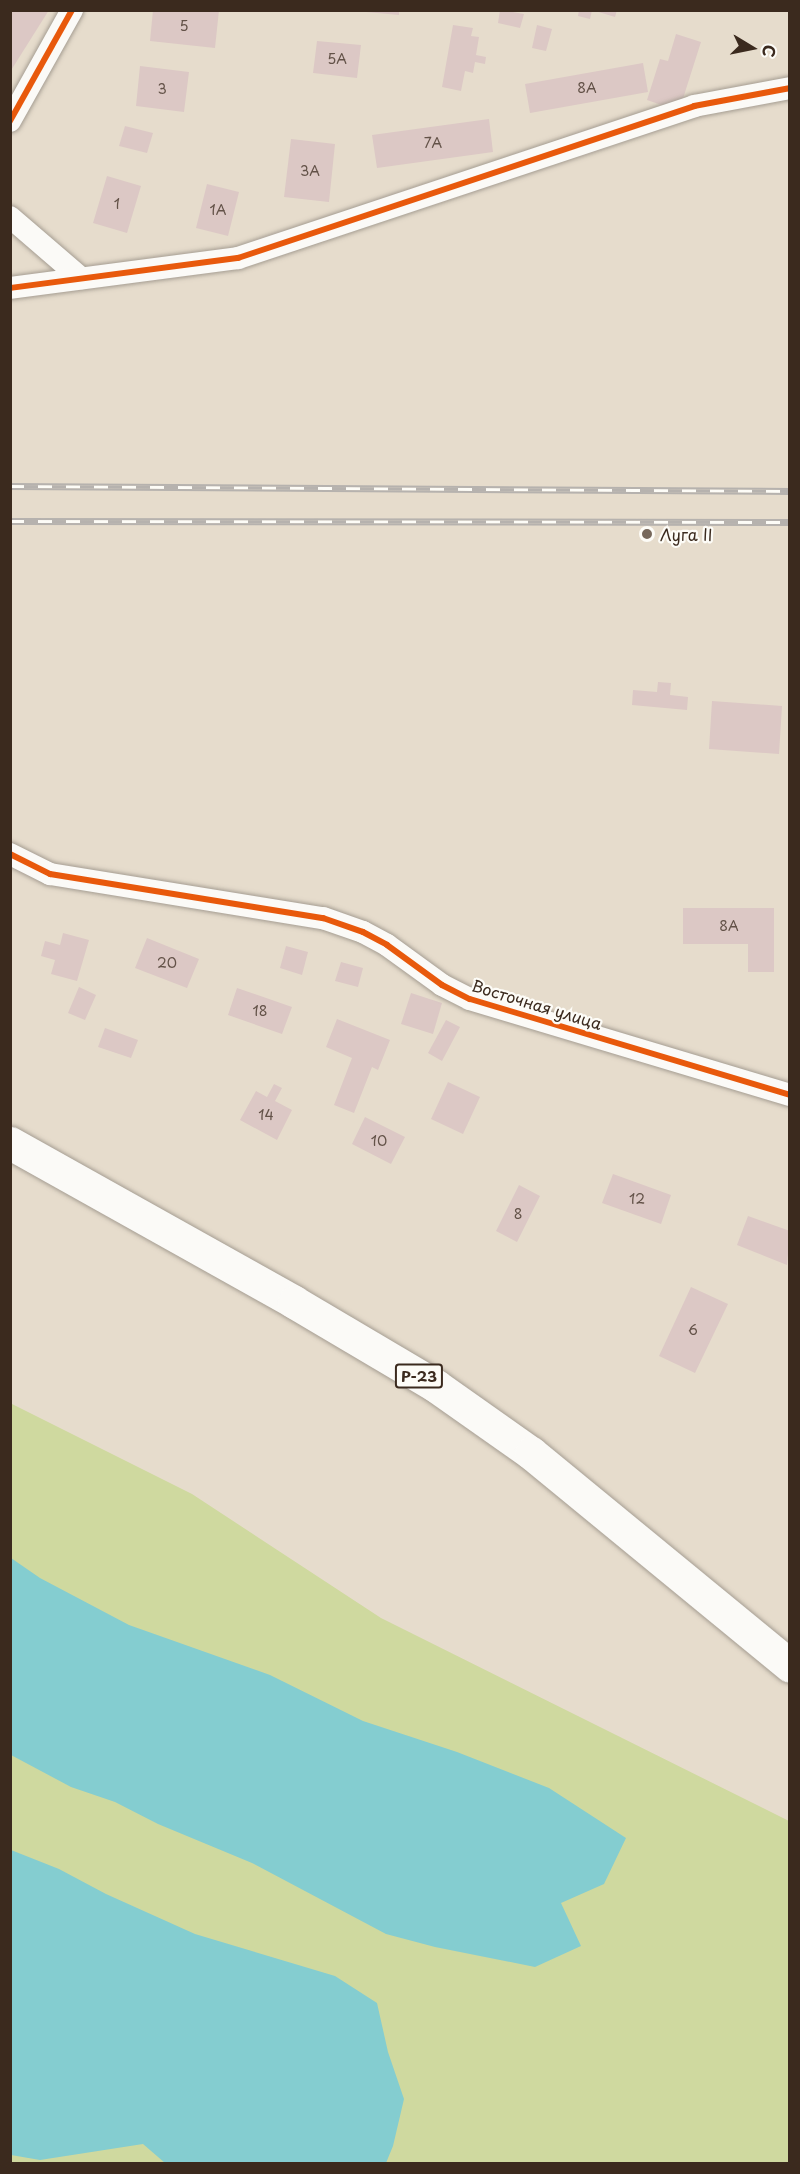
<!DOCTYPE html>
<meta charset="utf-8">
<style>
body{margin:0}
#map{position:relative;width:800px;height:2174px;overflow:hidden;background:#e6dccc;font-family:"Playpen Sans",sans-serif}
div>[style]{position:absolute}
.green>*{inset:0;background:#cfd99f}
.water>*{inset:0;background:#84cdd0}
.building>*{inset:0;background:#dcc8c5}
.roads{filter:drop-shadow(0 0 2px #a59d92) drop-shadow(0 0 2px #a59d92)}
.minor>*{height:22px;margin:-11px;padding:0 11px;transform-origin:11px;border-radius:11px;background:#fbfaf7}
.primary>*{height:33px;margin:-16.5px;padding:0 16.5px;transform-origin:16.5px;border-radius:16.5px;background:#fbfaf7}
.rail>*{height:7px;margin-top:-3.5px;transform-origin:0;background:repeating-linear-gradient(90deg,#fdfcf7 0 14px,#b6b2ae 0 28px);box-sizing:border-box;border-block:2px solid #b6b2ae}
.cycleway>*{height:6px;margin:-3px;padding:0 3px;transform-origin:3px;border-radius:3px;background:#e8590c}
.dots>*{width:16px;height:16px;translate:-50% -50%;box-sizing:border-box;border:3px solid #fdfcf7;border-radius:50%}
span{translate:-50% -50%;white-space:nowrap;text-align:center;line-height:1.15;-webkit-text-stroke:4.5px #fdfcf7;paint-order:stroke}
.number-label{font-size:14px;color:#635248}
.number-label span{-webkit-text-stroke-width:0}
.shield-label span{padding:2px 4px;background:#fdfcf7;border:2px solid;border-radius:4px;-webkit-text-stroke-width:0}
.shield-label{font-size:15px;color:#3b2a1e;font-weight:700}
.poi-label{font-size:16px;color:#3b2a1e}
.left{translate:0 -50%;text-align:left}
.street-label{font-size:16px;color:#3b2a1e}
.frame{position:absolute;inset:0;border:12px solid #3b2a1e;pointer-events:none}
.north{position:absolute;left:722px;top:18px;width:60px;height:60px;-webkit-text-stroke:4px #fdfcf7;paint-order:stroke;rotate:100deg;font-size:16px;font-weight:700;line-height:24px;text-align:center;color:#3b2a1e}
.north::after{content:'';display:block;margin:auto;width:21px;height:27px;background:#3b2a1e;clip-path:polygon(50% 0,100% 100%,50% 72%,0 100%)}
</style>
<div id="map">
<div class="green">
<div style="clip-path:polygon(10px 1403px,192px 1494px,381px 1618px,789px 1821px,789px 2163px,11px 2163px)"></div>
</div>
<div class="water">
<div style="clip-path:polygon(11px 1558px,40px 1578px,129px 1625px,270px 1675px,363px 1721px,457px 1752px,549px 1788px,626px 1838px,604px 1884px,561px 1903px,581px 1946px,535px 1967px,435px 1947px,386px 1934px,252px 1863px,158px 1824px,115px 1802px,71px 1787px,11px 1755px)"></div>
<div style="clip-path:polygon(11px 1850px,59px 1869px,106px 1894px,195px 1934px,335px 1976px,377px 2003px,388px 2052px,404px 2099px,393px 2146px,386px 2163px,165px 2163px,143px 2144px,40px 2160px,11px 2155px)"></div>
</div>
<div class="building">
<div style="clip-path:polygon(10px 10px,49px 10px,10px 72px)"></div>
<div style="clip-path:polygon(153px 10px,219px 10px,215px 48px,150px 41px)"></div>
<div style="clip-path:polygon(366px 10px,399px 10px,399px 15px,366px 12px)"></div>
<div style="clip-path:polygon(500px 10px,524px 14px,520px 28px,498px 23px)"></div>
<div style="clip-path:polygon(579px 10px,592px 10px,590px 19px,578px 16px)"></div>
<div style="clip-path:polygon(592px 10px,617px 10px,615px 17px)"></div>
<div style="clip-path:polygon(453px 25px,473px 28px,471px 36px,479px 37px,476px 55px,486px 57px,485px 64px,475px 62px,473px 73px,465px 71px,461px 91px,442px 87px)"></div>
<div style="clip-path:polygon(537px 25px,552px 29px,546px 51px,532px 48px)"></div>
<div style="clip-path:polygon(676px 34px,701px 42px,679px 111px,647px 100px,660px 59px,668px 61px)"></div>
<div style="clip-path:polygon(317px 41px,361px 45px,357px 78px,313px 73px)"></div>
<div style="clip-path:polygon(643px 63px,648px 92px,530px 113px,525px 84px)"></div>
<div style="clip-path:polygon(140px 66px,189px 72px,184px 112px,136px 106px)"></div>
<div style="clip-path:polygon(489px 119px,493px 152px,377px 168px,372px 135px)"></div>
<div style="clip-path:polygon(125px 126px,153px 133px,147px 153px,119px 146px)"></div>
<div style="clip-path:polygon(291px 139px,335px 144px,329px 202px,284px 197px)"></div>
<div style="clip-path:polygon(107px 176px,141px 186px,127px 233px,93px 223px)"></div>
<div style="clip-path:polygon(207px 184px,239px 192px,228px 236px,196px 228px)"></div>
<div style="clip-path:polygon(658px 682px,671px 683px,670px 695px,688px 697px,687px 710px,632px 705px,633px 690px,657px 692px)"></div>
<div style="clip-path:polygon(712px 701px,782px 706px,779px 754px,709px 749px)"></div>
<div style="clip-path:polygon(683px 908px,774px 908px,774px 972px,748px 972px,748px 944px,683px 944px)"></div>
<div style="clip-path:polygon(63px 933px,89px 940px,77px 981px,51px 974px,55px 960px,41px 956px,45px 941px,60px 945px)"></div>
<div style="clip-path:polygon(147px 938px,199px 959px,187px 988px,135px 968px)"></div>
<div style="clip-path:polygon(286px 946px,308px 952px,302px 975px,280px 968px)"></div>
<div style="clip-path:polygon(341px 962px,363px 968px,358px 987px,335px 981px)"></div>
<div style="clip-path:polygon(79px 987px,96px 995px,85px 1020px,68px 1013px)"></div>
<div style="clip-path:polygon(237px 988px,292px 1007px,282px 1034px,228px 1015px)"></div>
<div style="clip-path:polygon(411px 993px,442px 1003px,433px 1034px,401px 1024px)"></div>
<div style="clip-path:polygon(337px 1019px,390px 1040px,378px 1070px,372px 1067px,354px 1113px,334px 1105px,352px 1058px,326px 1047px)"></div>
<div style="clip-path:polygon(446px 1020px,460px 1027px,442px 1061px,428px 1053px)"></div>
<div style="clip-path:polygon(105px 1028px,138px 1040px,131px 1058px,98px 1047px)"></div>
<div style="clip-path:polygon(448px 1082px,480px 1097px,463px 1134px,431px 1119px)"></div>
<div style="clip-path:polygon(274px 1084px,282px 1088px,275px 1101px,292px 1110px,277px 1140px,240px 1120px,256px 1091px,267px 1097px)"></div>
<div style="clip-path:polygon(365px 1117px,405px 1137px,391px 1164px,352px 1144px)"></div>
<div style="clip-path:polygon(613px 1174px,671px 1195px,661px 1224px,602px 1203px)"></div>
<div style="clip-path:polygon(519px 1185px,540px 1196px,517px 1242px,496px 1231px)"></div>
<div style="clip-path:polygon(748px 1216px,790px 1231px,787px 1265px,737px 1245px)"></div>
<div style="clip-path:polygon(691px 1287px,728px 1304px,695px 1373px,659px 1356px)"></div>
</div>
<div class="roads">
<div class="minor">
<div style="left:10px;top:121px;width:127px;rotate:-60.8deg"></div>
<div style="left:10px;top:217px;width:94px;rotate:40.7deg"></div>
<div style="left:10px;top:288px;width:230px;rotate:-7.5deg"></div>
<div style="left:238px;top:258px;width:481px;rotate:-18.4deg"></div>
<div style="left:694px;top:106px;width:98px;rotate:-10.6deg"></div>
<div style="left:10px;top:854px;width:45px;rotate:26.6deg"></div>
<div style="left:50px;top:874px;width:277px;rotate:9.2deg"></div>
<div style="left:323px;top:918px;width:42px;rotate:19.3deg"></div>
<div style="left:363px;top:932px;width:27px;rotate:28deg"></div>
<div style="left:387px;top:945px;width:68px;rotate:36deg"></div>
<div style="left:442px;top:985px;width:31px;rotate:27deg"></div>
<div style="left:470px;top:999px;width:334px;rotate:16.7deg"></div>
</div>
<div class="primary">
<div style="left:10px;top:1143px;width:325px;rotate:29.2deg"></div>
<div style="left:294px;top:1302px;width:165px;rotate:30.6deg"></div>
<div style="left:436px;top:1386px;width:116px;rotate:35.2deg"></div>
<div style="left:531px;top:1453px;width:335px;rotate:39.4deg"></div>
</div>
</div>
<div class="rail">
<div style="left:10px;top:486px;width:780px;rotate:0.37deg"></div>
<div style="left:10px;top:521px;width:780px;rotate:0.07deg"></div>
</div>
<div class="cycleway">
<div style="left:10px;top:121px;width:127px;rotate:-60.8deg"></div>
<div style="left:10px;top:288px;width:230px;rotate:-7.5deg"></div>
<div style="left:238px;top:258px;width:481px;rotate:-18.4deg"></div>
<div style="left:694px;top:106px;width:98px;rotate:-10.6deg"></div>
<div style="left:10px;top:854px;width:45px;rotate:26.6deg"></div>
<div style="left:50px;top:874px;width:277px;rotate:9.2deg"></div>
<div style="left:323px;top:918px;width:42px;rotate:19.3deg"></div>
<div style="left:363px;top:932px;width:27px;rotate:28deg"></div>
<div style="left:387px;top:945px;width:68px;rotate:36deg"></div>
<div style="left:442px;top:985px;width:31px;rotate:27deg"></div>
<div style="left:470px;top:999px;width:334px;rotate:16.7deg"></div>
</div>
<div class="dots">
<div style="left:647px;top:534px;background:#77685b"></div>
</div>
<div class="number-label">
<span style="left:184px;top:26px">5</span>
<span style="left:337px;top:59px">5А</span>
<span style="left:587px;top:88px">8А</span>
<span style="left:162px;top:89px">3</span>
<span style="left:433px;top:143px">7А</span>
<span style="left:310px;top:171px">3А</span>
<span style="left:117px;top:204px">1</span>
<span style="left:218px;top:210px">1А</span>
<span style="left:729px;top:926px">8А</span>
<span style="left:167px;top:963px">20</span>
<span style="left:260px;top:1011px">18</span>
<span style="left:266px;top:1115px">14</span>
<span style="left:379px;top:1141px">10</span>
<span style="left:637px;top:1199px">12</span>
<span style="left:518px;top:1214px">8</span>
<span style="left:693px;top:1330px">6</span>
</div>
<div class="shield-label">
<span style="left:419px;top:1376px">Р-23</span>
</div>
<div class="poi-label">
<span class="left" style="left:660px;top:534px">Луга II</span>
</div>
<div class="street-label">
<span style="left:537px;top:1004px;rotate:17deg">Восточная улица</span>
</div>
<div class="frame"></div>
<div class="north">С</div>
</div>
